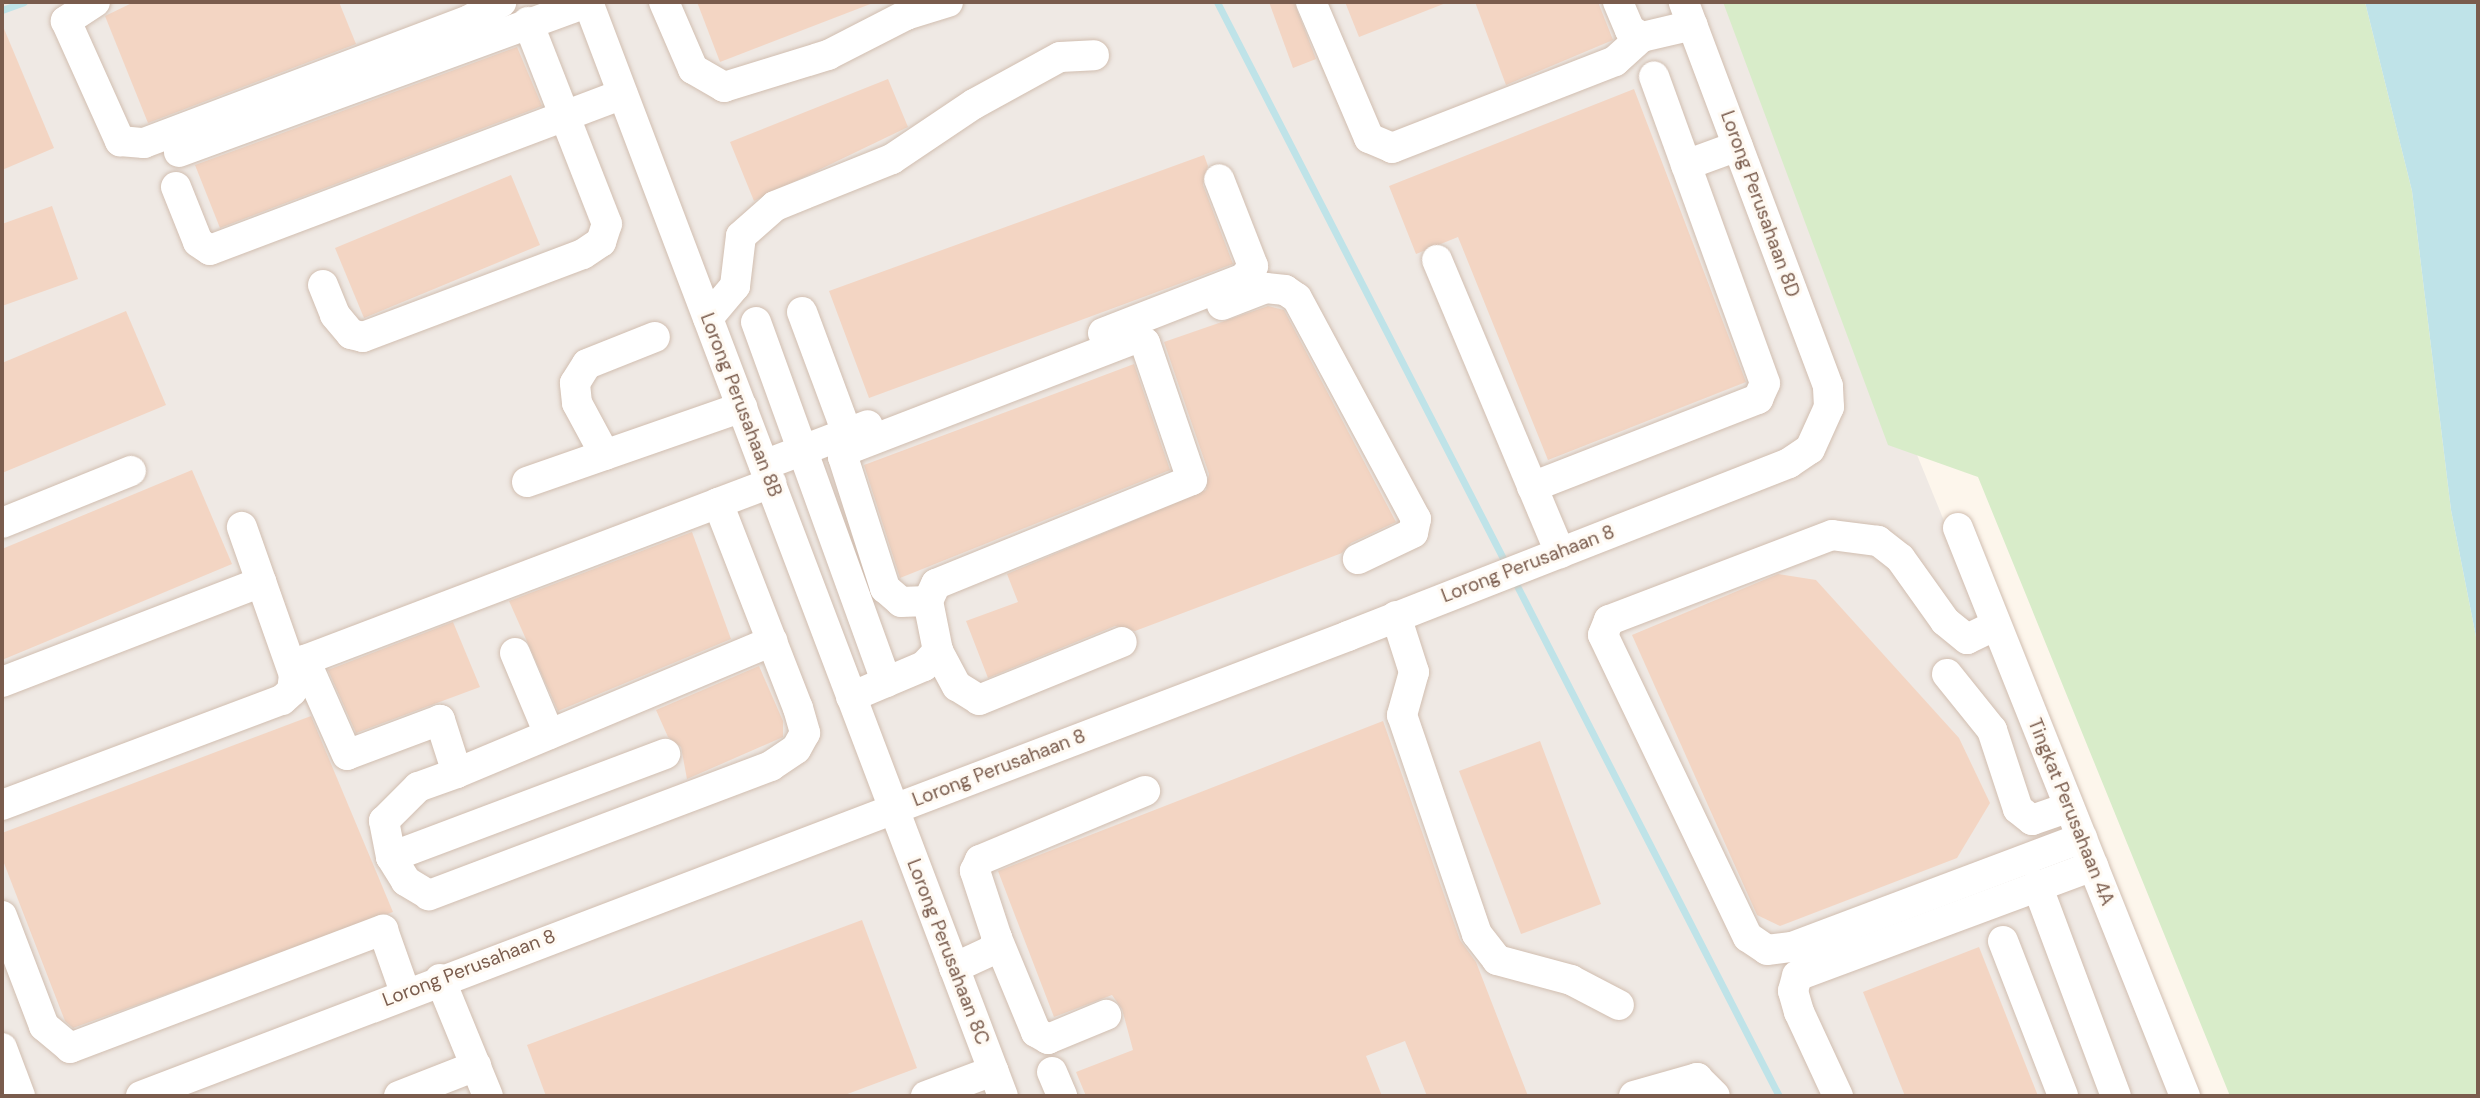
<!DOCTYPE html>
<style>
body{margin:0}
#map{position:relative;width:2480px;height:1098px;overflow:hidden;background:#fdf6ec;font-family:"DM Sans",sans-serif}
div>[style]{position:absolute}
.industrial>*{inset:0;background:#efe9e4}
.green>*{inset:0;background:#d8ecc9}
.water>*{inset:0;background:#bfe3e8}
.stream>*{height:7px;margin:-3.5px;padding:0 3.5px;transform-origin:3.5px;border-radius:3.5px;background:#bfe3e8}
.building>*{inset:0;background:#f3d5c3}
.roads{filter:drop-shadow(0 0 2px #d1beb0) drop-shadow(0 0 2px #d1beb0)}
.minor>*{height:30px;margin:-15px;padding:0 15px;transform-origin:15px;border-radius:15px;background:#fff}
span{translate:-50% -50%;white-space:nowrap;text-align:center;line-height:1.15;-webkit-text-stroke:6px #fffaf3;paint-order:stroke}
.street-label{font-size:19px;color:#7a5c4d}
.frame{position:absolute;inset:0;border:4px solid #7a5c4d;pointer-events:none}
</style>
<div id="map">
<div class="industrial">
<div style="clip-path:polygon(2px 2px,1732px 2px,2179px 1096px,2px 1096px)"></div>
</div>
<div class="green">
<div style="clip-path:polygon(1723px 2px,2365px 2px,2412px 191px,2451px 510px,2478px 647px,2478px 1096px,2230px 1096px,1978px 477px,1888px 445px)"></div>
</div>
<div class="water">
<div style="clip-path:polygon(2365px 2px,2478px 2px,2478px 647px,2451px 510px,2412px 191px)"></div>
</div>
<div class="stream">
<div style="left:1217px;top:2px;width:634px;rotate:62.79deg"></div>
<div style="left:2px;top:10px;width:23px;rotate:-20deg"></div>
<div style="left:1514px;top:580px;width:580px;rotate:62.82deg"></div>
</div>
<div class="building">
<div style="clip-path:polygon(134px 2px,339px 2px,356px 44px,148px 123px,105px 16px)"></div>
<div style="clip-path:polygon(697px 2px,873px 2px,873px 3px,720px 62px)"></div>
<div style="clip-path:polygon(1269px 2px,1294px 2px,1316px 59px,1293px 68px)"></div>
<div style="clip-path:polygon(1345px 2px,1446px 2px,1446px 3px,1359px 37px)"></div>
<div style="clip-path:polygon(1475px 2px,1598px 2px,1613px 40px,1506px 85px)"></div>
<div style="clip-path:polygon(2px 24px,54px 148px,2px 170px)"></div>
<div style="clip-path:polygon(517px 47px,542px 106px,220px 228px,195px 165px)"></div>
<div style="clip-path:polygon(888px 79px,908px 127px,754px 201px,730px 142px)"></div>
<div style="clip-path:polygon(1634px 89px,1746px 382px,1548px 460px,1458px 237px,1416px 254px,1389px 186px)"></div>
<div style="clip-path:polygon(1204px 155px,1208px 166px,1203px 185px,1233px 264px,869px 398px,829px 291px)"></div>
<div style="clip-path:polygon(511px 175px,540px 245px,364px 318px,335px 248px)"></div>
<div style="clip-path:polygon(52px 206px,78px 279px,2px 306px,2px 224px)"></div>
<div style="clip-path:polygon(1268px 306px,1284px 310px,1396px 522px,1351px 543px,1342px 553px,1135px 631px,1115px 626px,988px 678px,966px 621px,1018px 602px,1007px 574px,1206px 490px,1209px 474px,1164px 342px)"></div>
<div style="clip-path:polygon(126px 311px,166px 405px,2px 473px,2px 363px)"></div>
<div style="clip-path:polygon(1134px 364px,1170px 470px,900px 578px,864px 465px)"></div>
<div style="clip-path:polygon(192px 470px,232px 564px,2px 660px,2px 549px)"></div>
<div style="clip-path:polygon(692px 532px,731px 639px,558px 711px,509px 601px)"></div>
<div style="clip-path:polygon(1778px 574px,1816px 580px,1959px 738px,1990px 803px,1957px 858px,1780px 926px,1757px 915px,1632px 635px)"></div>
<div style="clip-path:polygon(453px 622px,480px 687px,356px 733px,328px 670px)"></div>
<div style="clip-path:polygon(759px 666px,783px 721px,783px 737px,687px 779px,681px 747px,668px 737px,656px 710px)"></div>
<div style="clip-path:polygon(311px 716px,393px 912px,73px 1028px,65px 1021px,2px 858px,2px 833px)"></div>
<div style="clip-path:polygon(1383px 721px,1460px 940px,1476px 962px,1528px 1096px,1427px 1096px,1405px 1041px,1366px 1056px,1382px 1096px,1086px 1096px,1076px 1072px,1133px 1050px,1122px 1009px,1112px 995px,1054px 1017px,998px 871px)"></div>
<div style="clip-path:polygon(1540px 741px,1601px 904px,1521px 934px,1459px 771px)"></div>
<div style="clip-path:polygon(862px 920px,917px 1068px,842px 1096px,546px 1096px,527px 1045px)"></div>
<div style="clip-path:polygon(1979px 947px,2038px 1096px,1905px 1096px,1863px 992px)"></div>
</div>
<div class="roads">
<div class="minor">
<div style="left:95px;top:2px;width:35px;rotate:147deg"></div>
<div style="left:66px;top:21px;width:132px;rotate:65.8deg"></div>
<div style="left:120px;top:141px;width:24px;rotate:5deg"></div>
<div style="left:144px;top:143px;width:347px;rotate:-20.7deg"></div>
<div style="left:469px;top:20px;width:37px;rotate:-29deg"></div>
<div style="left:664px;top:2px;width:73px;rotate:66.6deg"></div>
<div style="left:693px;top:69px;width:36px;rotate:30deg"></div>
<div style="left:724px;top:87px;width:109px;rotate:-17.1deg"></div>
<div style="left:828px;top:55px;width:88px;rotate:-27.1deg"></div>
<div style="left:906px;top:15px;width:15px;rotate:-58deg"></div>
<div style="left:1311px;top:2px;width:148px;rotate:66.9deg"></div>
<div style="left:1369px;top:138px;width:25px;rotate:23deg"></div>
<div style="left:1392px;top:148px;width:239px;rotate:-21.3deg"></div>
<div style="left:1615px;top:61px;width:36px;rotate:-42deg"></div>
<div style="left:1618px;top:2px;width:30px;rotate:67deg"></div>
<div style="left:1630px;top:30px;width:14px;rotate:30deg"></div>
<div style="left:1642px;top:37px;width:52px;rotate:-13.2deg"></div>
<div style="left:906px;top:15px;width:44px;rotate:-17.2deg"></div>
<div style="left:179px;top:152px;width:436px;rotate:-20.1deg"></div>
<div style="left:588px;top:2px;width:1170px;rotate:69.23deg"></div>
<div style="left:1686px;top:165px;width:55px;rotate:-20.1deg"></div>
<div style="left:176px;top:187px;width:59px;rotate:68.2deg"></div>
<div style="left:198px;top:242px;width:14px;rotate:34deg"></div>
<div style="left:210px;top:250px;width:441px;rotate:-20.7deg"></div>
<div style="left:1437px;top:260px;width:318px;rotate:67.2deg"></div>
<div style="left:323px;top:285px;width:32px;rotate:68deg"></div>
<div style="left:335px;top:315px;width:25px;rotate:50deg"></div>
<div style="left:351px;top:334px;width:12px;rotate:14deg"></div>
<div style="left:363px;top:337px;width:235px;rotate:-20.7deg"></div>
<div style="left:583px;top:254px;width:22px;rotate:-34deg"></div>
<div style="left:601px;top:242px;width:19px;rotate:-72deg"></div>
<div style="left:607px;top:224px;width:217px;rotate:-111.4deg"></div>
<div style="left:1222px;top:305px;width:47px;rotate:-21.1deg"></div>
<div style="left:1266px;top:288px;width:19px;rotate:6deg"></div>
<div style="left:1285px;top:290px;width:14px;rotate:34deg"></div>
<div style="left:1297px;top:298px;width:251px;rotate:61.7deg"></div>
<div style="left:1416px;top:519px;width:14px;rotate:102deg"></div>
<div style="left:1413px;top:533px;width:61px;rotate:154.7deg"></div>
<div style="left:802px;top:312px;width:129px;rotate:69.6deg"></div>
<div style="left:708px;top:318px;width:42px;rotate:-49.8deg"></div>
<div style="left:735px;top:286px;width:50px;rotate:-83.2deg"></div>
<div style="left:741px;top:236px;width:45px;rotate:-41.4deg"></div>
<div style="left:775px;top:206px;width:126px;rotate:-21.9deg"></div>
<div style="left:892px;top:159px;width:99px;rotate:-33.9deg"></div>
<div style="left:974px;top:104px;width:98px;rotate:-28.7deg"></div>
<div style="left:1060px;top:57px;width:34px;rotate:-3deg"></div>
<div style="left:756px;top:322px;width:383px;rotate:70.1deg"></div>
<div style="left:1103px;top:333px;width:151px;rotate:-21.3deg"></div>
<div style="left:1244px;top:278px;width:15px;rotate:-53deg"></div>
<div style="left:1253px;top:266px;width:93px;rotate:-111.3deg"></div>
<div style="left:605px;top:455px;width:59px;rotate:-118.3deg"></div>
<div style="left:577px;top:403px;width:20px;rotate:-96deg"></div>
<div style="left:575px;top:383px;width:22px;rotate:-58deg"></div>
<div style="left:587px;top:364px;width:73px;rotate:-21.7deg"></div>
<div style="left:764px;top:465px;width:111px;rotate:-21deg"></div>
<div style="left:527px;top:482px;width:228px;rotate:-19.2deg"></div>
<div style="left:1532px;top:487px;width:243px;rotate:-21.3deg"></div>
<div style="left:1758px;top:399px;width:17px;rotate:-66deg"></div>
<div style="left:1765px;top:383px;width:326px;rotate:-109.9deg"></div>
<div style="left:718px;top:503px;width:220px;rotate:68.7deg"></div>
<div style="left:798px;top:708px;width:26px;rotate:74deg"></div>
<div style="left:805px;top:733px;width:18px;rotate:119deg"></div>
<div style="left:796px;top:749px;width:30px;rotate:146deg"></div>
<div style="left:771px;top:766px;width:366px;rotate:159.3deg"></div>
<div style="left:429px;top:895px;width:27px;rotate:-149deg"></div>
<div style="left:406px;top:881px;width:28px;rotate:-122deg"></div>
<div style="left:391px;top:857px;width:37px;rotate:-101deg"></div>
<div style="left:384px;top:821px;width:48px;rotate:-45deg"></div>
<div style="left:418px;top:787px;width:41px;rotate:-19.7deg"></div>
<div style="left:457px;top:773px;width:56px;rotate:-107.8deg"></div>
<div style="left:440px;top:720px;width:99px;rotate:159.4deg"></div>
<div style="left:347px;top:755px;width:104px;rotate:-113.9deg"></div>
<div style="left:305px;top:660px;width:442px;rotate:-20.8deg"></div>
<div style="left:718px;top:503px;width:57px;rotate:-20.7deg"></div>
<div style="left:2px;top:523px;width:139px;rotate:-22deg"></div>
<div style="left:1958px;top:528px;width:612px;rotate:68.22deg"></div>
<div style="left:1396px;top:616px;width:59px;rotate:72.2deg"></div>
<div style="left:1414px;top:672px;width:45px;rotate:105.6deg"></div>
<div style="left:1402px;top:715px;width:231px;rotate:71.1deg"></div>
<div style="left:1477px;top:934px;width:33px;rotate:52deg"></div>
<div style="left:1497px;top:960px;width:77px;rotate:15.1deg"></div>
<div style="left:1571px;top:980px;width:54px;rotate:27.5deg"></div>
<div style="left:1996px;top:625px;width:32px;rotate:154deg"></div>
<div style="left:1967px;top:639px;width:28px;rotate:-141deg"></div>
<div style="left:1945px;top:621px;width:77px;rotate:-125.5deg"></div>
<div style="left:1900px;top:558px;width:28px;rotate:-142deg"></div>
<div style="left:1878px;top:541px;width:46px;rotate:-172.6deg"></div>
<div style="left:1832px;top:535px;width:239px;rotate:159.1deg"></div>
<div style="left:1609px;top:620px;width:16px;rotate:112deg"></div>
<div style="left:1603px;top:635px;width:335px;rotate:64.4deg"></div>
<div style="left:1748px;top:937px;width:23px;rotate:34deg"></div>
<div style="left:1767px;top:950px;width:25px;rotate:-7deg"></div>
<div style="left:1792px;top:947px;width:310px;rotate:-20.6deg"></div>
<div style="left:938px;top:651px;width:40px;rotate:62deg"></div>
<div style="left:957px;top:686px;width:26px;rotate:32deg"></div>
<div style="left:979px;top:700px;width:154px;rotate:-22.1deg"></div>
<div style="left:515px;top:653px;width:88px;rotate:67.2deg"></div>
<div style="left:1947px;top:674px;width:72px;rotate:51.2deg"></div>
<div style="left:1992px;top:730px;width:83px;rotate:71.8deg"></div>
<div style="left:2018px;top:809px;width:18px;rotate:38deg"></div>
<div style="left:2032px;top:820px;width:39px;rotate:-19deg"></div>
<div style="left:2px;top:682px;width:278px;rotate:-21.1deg"></div>
<div style="left:851px;top:697px;width:79px;rotate:-23deg"></div>
<div style="left:924px;top:666px;width:21px;rotate:-47deg"></div>
<div style="left:938px;top:651px;width:51px;rotate:-101.3deg"></div>
<div style="left:928px;top:601px;width:19px;rotate:-65deg"></div>
<div style="left:936px;top:584px;width:276px;rotate:-22.1deg"></div>
<div style="left:1192px;top:480px;width:145px;rotate:-108.9deg"></div>
<div style="left:1145px;top:343px;width:12px;rotate:-160deg"></div>
<div style="left:1134px;top:339px;width:303px;rotate:158.9deg"></div>
<div style="left:851px;top:448px;width:12px;rotate:132deg"></div>
<div style="left:843px;top:457px;width:138px;rotate:72.2deg"></div>
<div style="left:885px;top:588px;width:21px;rotate:41deg"></div>
<div style="left:901px;top:602px;width:27px;rotate:-2deg"></div>
<div style="left:457px;top:773px;width:342px;rotate:-22.7deg"></div>
<div style="left:2px;top:805px;width:299px;rotate:-20.6deg"></div>
<div style="left:282px;top:700px;width:13px;rotate:-42deg"></div>
<div style="left:292px;top:691px;width:16px;rotate:-83deg"></div>
<div style="left:294px;top:675px;width:157px;rotate:-109.4deg"></div>
<div style="left:391px;top:857px;width:293px;rotate:-20.6deg"></div>
<div style="left:2037px;top:885px;width:225px;rotate:69.5deg"></div>
<div style="left:2px;top:916px;width:118px;rotate:69.1deg"></div>
<div style="left:44px;top:1026px;width:34px;rotate:40deg"></div>
<div style="left:70px;top:1048px;width:335px;rotate:-20.7deg"></div>
<div style="left:383px;top:930px;width:66px;rotate:70.5deg"></div>
<div style="left:997px;top:938px;width:102px;rotate:67.5deg"></div>
<div style="left:1036px;top:1032px;width:14px;rotate:30deg"></div>
<div style="left:1048px;top:1039px;width:63px;rotate:-22.5deg"></div>
<div style="left:2003px;top:941px;width:166px;rotate:68.8deg"></div>
<div style="left:954px;top:968px;width:43px;rotate:-24.8deg"></div>
<div style="left:993px;top:950px;width:13px;rotate:-72deg"></div>
<div style="left:997px;top:938px;width:71px;rotate:-108.2deg"></div>
<div style="left:975px;top:871px;width:12px;rotate:-66deg"></div>
<div style="left:980px;top:860px;width:179px;rotate:-22.7deg"></div>
<div style="left:440px;top:979px;width:126px;rotate:67.7deg"></div>
<div style="left:2px;top:1048px;width:51px;rotate:69.4deg"></div>
<div style="left:1052px;top:1072px;width:26px;rotate:67deg"></div>
<div style="left:141px;top:1096px;width:1292px;rotate:-20.86deg"></div>
<div style="left:1348px;top:636px;width:474px;rotate:-21.4deg"></div>
<div style="left:1789px;top:463px;width:25px;rotate:-34deg"></div>
<div style="left:1810px;top:449px;width:46px;rotate:-65.7deg"></div>
<div style="left:1829px;top:407px;width:21px;rotate:-93deg"></div>
<div style="left:1828px;top:386px;width:410px;rotate:-110.6deg"></div>
<div style="left:399px;top:1096px;width:83px;rotate:-21.3deg"></div>
<div style="left:926px;top:1096px;width:72px;rotate:-20.5deg"></div>
<div style="left:1634px;top:1096px;width:66px;rotate:-15.9deg"></div>
<div style="left:1697px;top:1078px;width:25px;rotate:45deg"></div>
<div style="left:1838px;top:1096px;width:93px;rotate:-114.9deg"></div>
<div style="left:1799px;top:1012px;width:22px;rotate:-106deg"></div>
<div style="left:1793px;top:991px;width:16px;rotate:-75deg"></div>
<div style="left:1797px;top:976px;width:316px;rotate:-20.4deg"></div>
</div>
</div>
<div class="street-label">
<span style="left:1760px;top:204px;rotate:70deg">Lorong Perusahaan 8D</span>
<span style="left:741px;top:405px;rotate:69deg">Lorong Perusahaan 8B</span>
<span style="left:1528px;top:564px;rotate:-21deg">Lorong Perusahaan 8</span>
<span style="left:999px;top:768px;rotate:-21deg">Lorong Perusahaan 8</span>
<span style="left:2071px;top:812px;rotate:68deg">Tingkat Perusahaan 4A</span>
<span style="left:948px;top:952px;rotate:69deg">Lorong Perusahaan 8C</span>
<span style="left:469px;top:968px;rotate:-21deg">Lorong Perusahaan 8</span>
</div>
<div class="frame"></div>
</div>
